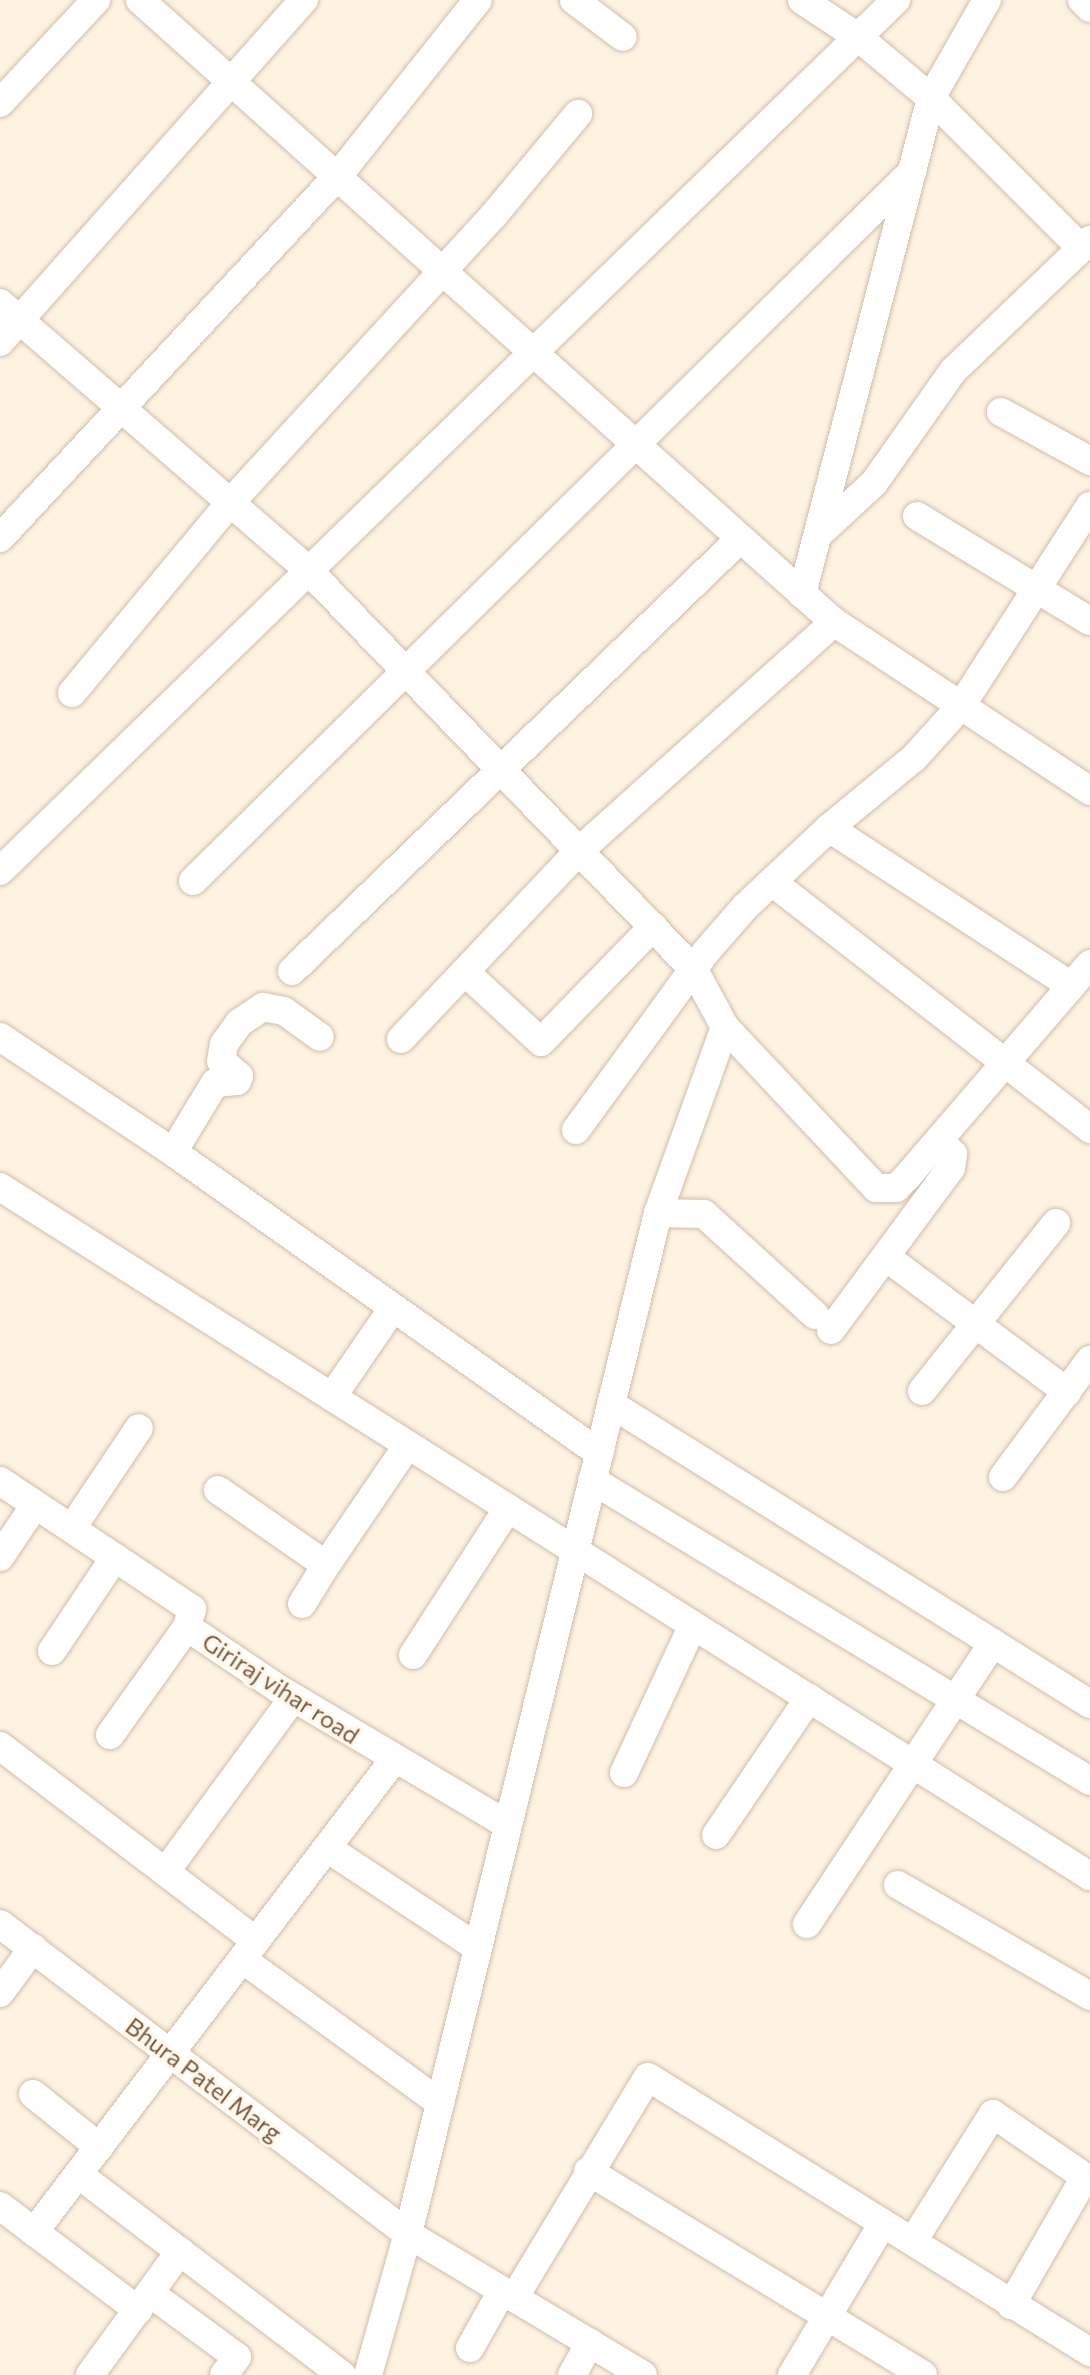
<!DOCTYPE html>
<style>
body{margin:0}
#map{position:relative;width:1090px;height:2375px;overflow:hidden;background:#fef3e1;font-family:Commissioner,sans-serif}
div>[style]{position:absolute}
.roads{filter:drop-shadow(0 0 2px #d2bdaa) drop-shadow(0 0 2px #d2bdaa)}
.minor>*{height:28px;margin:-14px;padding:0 14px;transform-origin:14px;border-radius:14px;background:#fff}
span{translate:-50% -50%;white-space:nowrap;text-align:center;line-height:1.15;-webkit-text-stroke:6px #fff7e9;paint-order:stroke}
.street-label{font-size:24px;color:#775946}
</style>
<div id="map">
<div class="roads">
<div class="minor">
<div style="left:140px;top:0;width:932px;rotate:41.87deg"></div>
<div style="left:834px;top:622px;width:307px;rotate:33.4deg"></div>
<div style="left:574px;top:0;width:61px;rotate:37.1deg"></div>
<div style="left:802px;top:0;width:67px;rotate:33.5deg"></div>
<div style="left:858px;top:37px;width:95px;rotate:39.9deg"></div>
<div style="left:931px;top:98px;width:212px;rotate:45deg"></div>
<div style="left:1082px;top:0;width:11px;rotate:45deg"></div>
<div style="left:0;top:103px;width:141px;rotate:-47deg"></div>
<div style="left:0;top:303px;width:406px;rotate:40.9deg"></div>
<div style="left:307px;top:569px;width:557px;rotate:46.02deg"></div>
<div style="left:694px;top:970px;width:65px;rotate:61.5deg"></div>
<div style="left:725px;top:1027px;width:221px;rotate:46.8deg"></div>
<div style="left:876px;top:1188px;width:20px"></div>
<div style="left:896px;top:1188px;width:16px;rotate:-45deg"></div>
<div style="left:907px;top:1177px;width:281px;rotate:-49.3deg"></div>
<div style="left:0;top:342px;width:458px;rotate:-48.4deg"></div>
<div style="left:1001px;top:412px;width:102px;rotate:28.8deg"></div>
<div style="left:917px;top:516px;width:202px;rotate:31.3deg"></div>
<div style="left:821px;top:532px;width:72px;rotate:-42.8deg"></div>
<div style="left:874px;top:483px;width:137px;rotate:-54.8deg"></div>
<div style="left:953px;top:371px;width:190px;rotate:-43.7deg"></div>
<div style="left:0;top:538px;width:494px;rotate:-47deg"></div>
<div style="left:337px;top:177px;width:226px;rotate:-51.5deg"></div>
<div style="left:802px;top:594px;width:513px;rotate:-75.42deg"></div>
<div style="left:931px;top:98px;width:113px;rotate:-60.3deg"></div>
<div style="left:72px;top:693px;width:247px;rotate:-50.3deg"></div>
<div style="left:230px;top:503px;width:389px;rotate:-47.5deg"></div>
<div style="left:493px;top:216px;width:133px;rotate:-50.2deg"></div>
<div style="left:829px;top:828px;width:289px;rotate:33.1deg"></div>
<div style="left:0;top:871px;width:1250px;rotate:-44.19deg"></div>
<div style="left:193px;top:881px;width:1010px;rotate:-44.6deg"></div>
<div style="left:772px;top:882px;width:403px;rotate:37.8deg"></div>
<div style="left:292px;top:971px;width:622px;rotate:-43.96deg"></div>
<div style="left:465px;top:972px;width:103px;rotate:42.6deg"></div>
<div style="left:541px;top:1042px;width:161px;rotate:-45.8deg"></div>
<div style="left:725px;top:1027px;width:198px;rotate:109.8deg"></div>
<div style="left:658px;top:1213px;width:46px;rotate:1.2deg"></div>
<div style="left:704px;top:1214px;width:150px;rotate:42.3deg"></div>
<div style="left:0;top:1037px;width:208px;rotate:33.6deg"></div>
<div style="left:173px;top:1152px;width:522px;rotate:35.24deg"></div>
<div style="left:401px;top:1039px;width:259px;rotate:-46.6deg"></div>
<div style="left:579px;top:851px;width:343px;rotate:-41.9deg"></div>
<div style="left:576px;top:1130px;width:219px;rotate:-53.9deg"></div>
<div style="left:705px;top:953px;width:61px;rotate:-49deg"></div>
<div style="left:745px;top:907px;width:115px;rotate:-43.2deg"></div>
<div style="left:829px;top:828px;width:110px;rotate:-39.5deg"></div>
<div style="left:914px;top:758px;width:70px;rotate:-47.9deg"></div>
<div style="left:961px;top:706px;width:238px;rotate:-57.2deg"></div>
<div style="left:173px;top:1152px;width:81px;rotate:-58.7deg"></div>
<div style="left:215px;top:1083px;width:22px;rotate:-5deg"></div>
<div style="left:237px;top:1081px;width:5px;rotate:-68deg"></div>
<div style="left:239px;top:1076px;width:23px;rotate:-140deg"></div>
<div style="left:221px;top:1061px;width:17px;rotate:-80deg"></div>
<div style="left:224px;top:1044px;width:26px;rotate:-54deg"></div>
<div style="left:239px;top:1023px;width:29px;rotate:-34deg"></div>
<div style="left:263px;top:1007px;width:21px;rotate:11deg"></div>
<div style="left:284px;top:1011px;width:44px;rotate:35.8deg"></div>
<div style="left:0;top:1187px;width:1290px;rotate:32.3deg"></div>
<div style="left:886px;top:1257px;width:226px;rotate:36.7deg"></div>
<div style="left:831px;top:1330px;width:202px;rotate:-53.5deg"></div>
<div style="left:951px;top:1168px;width:14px;rotate:-82deg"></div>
<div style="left:953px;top:1154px;width:19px;rotate:-137deg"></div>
<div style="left:922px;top:1391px;width:215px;rotate:-51.4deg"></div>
<div style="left:332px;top:1397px;width:108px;rotate:-55.6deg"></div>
<div style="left:611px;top:1404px;width:565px;rotate:32.06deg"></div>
<div style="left:1003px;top:1477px;width:146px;rotate:-53.4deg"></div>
<div style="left:592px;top:1480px;width:582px;rotate:31.15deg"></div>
<div style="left:0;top:1481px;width:231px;rotate:33.7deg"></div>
<div style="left:192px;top:1609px;width:19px;rotate:106deg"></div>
<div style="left:187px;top:1627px;width:111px;rotate:34deg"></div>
<div style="left:279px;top:1689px;width:266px;rotate:30.7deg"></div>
<div style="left:218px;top:1490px;width:131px;rotate:34.8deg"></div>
<div style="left:326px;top:1565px;width:145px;rotate:-55.7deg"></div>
<div style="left:72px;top:1528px;width:120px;rotate:-56.2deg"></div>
<div style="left:0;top:1557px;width:63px;rotate:-56.1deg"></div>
<div style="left:302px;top:1604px;width:46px;rotate:-58.4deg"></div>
<div style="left:52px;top:1651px;width:113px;rotate:-56.2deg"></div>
<div style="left:413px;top:1655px;width:175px;rotate:-57.1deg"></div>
<div style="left:110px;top:1735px;width:133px;rotate:-54.5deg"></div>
<div style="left:0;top:1746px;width:322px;rotate:37.3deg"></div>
<div style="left:624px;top:1773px;width:163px;rotate:-65deg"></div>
<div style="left:716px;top:1835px;width:166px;rotate:-55.8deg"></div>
<div style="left:327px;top:1848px;width:181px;rotate:33.5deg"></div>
<div style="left:166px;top:1871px;width:215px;rotate:-53.7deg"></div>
<div style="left:898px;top:1885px;width:222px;rotate:30deg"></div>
<div style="left:0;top:1924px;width:512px;rotate:37.23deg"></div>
<div style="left:408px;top:2234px;width:274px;rotate:31deg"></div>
<div style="left:807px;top:1924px;width:337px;rotate:-56.5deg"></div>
<div style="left:242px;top:1959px;width:245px;rotate:36deg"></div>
<div style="left:0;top:1993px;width:56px;rotate:-53.7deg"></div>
<div style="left:33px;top:2094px;width:85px;rotate:38.8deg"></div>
<div style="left:588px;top:2171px;width:392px;rotate:31.3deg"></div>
<div style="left:78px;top:2174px;width:332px;rotate:37.3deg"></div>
<div style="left:0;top:2206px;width:173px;rotate:37deg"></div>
<div style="left:34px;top:2232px;width:592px;rotate:-52.69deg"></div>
<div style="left:913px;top:2241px;width:150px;rotate:-57.8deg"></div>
<div style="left:993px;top:2114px;width:112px;rotate:34.4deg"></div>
<div style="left:1085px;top:2177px;width:148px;rotate:120deg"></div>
<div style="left:150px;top:2293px;width:108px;rotate:36.3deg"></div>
<div style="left:237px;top:2357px;width:22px;rotate:126deg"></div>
<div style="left:514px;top:2298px;width:258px;rotate:-58.8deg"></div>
<div style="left:648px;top:2077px;width:521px;rotate:31.89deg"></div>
<div style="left:470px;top:2348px;width:65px;rotate:-60.7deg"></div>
<div style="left:90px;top:2375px;width:153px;rotate:-54deg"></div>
<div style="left:368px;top:2375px;width:147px;rotate:-74.2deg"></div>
<div style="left:408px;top:2234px;width:1051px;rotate:-76.24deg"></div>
<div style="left:572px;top:2375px;width:37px;rotate:-61deg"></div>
<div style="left:792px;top:2375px;width:177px;rotate:-59.1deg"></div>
</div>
</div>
<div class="street-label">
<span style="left:281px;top:1688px;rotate:33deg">Giriraj vihar road</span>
<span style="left:204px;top:2079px;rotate:37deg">Bhura Patel Marg</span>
</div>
</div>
